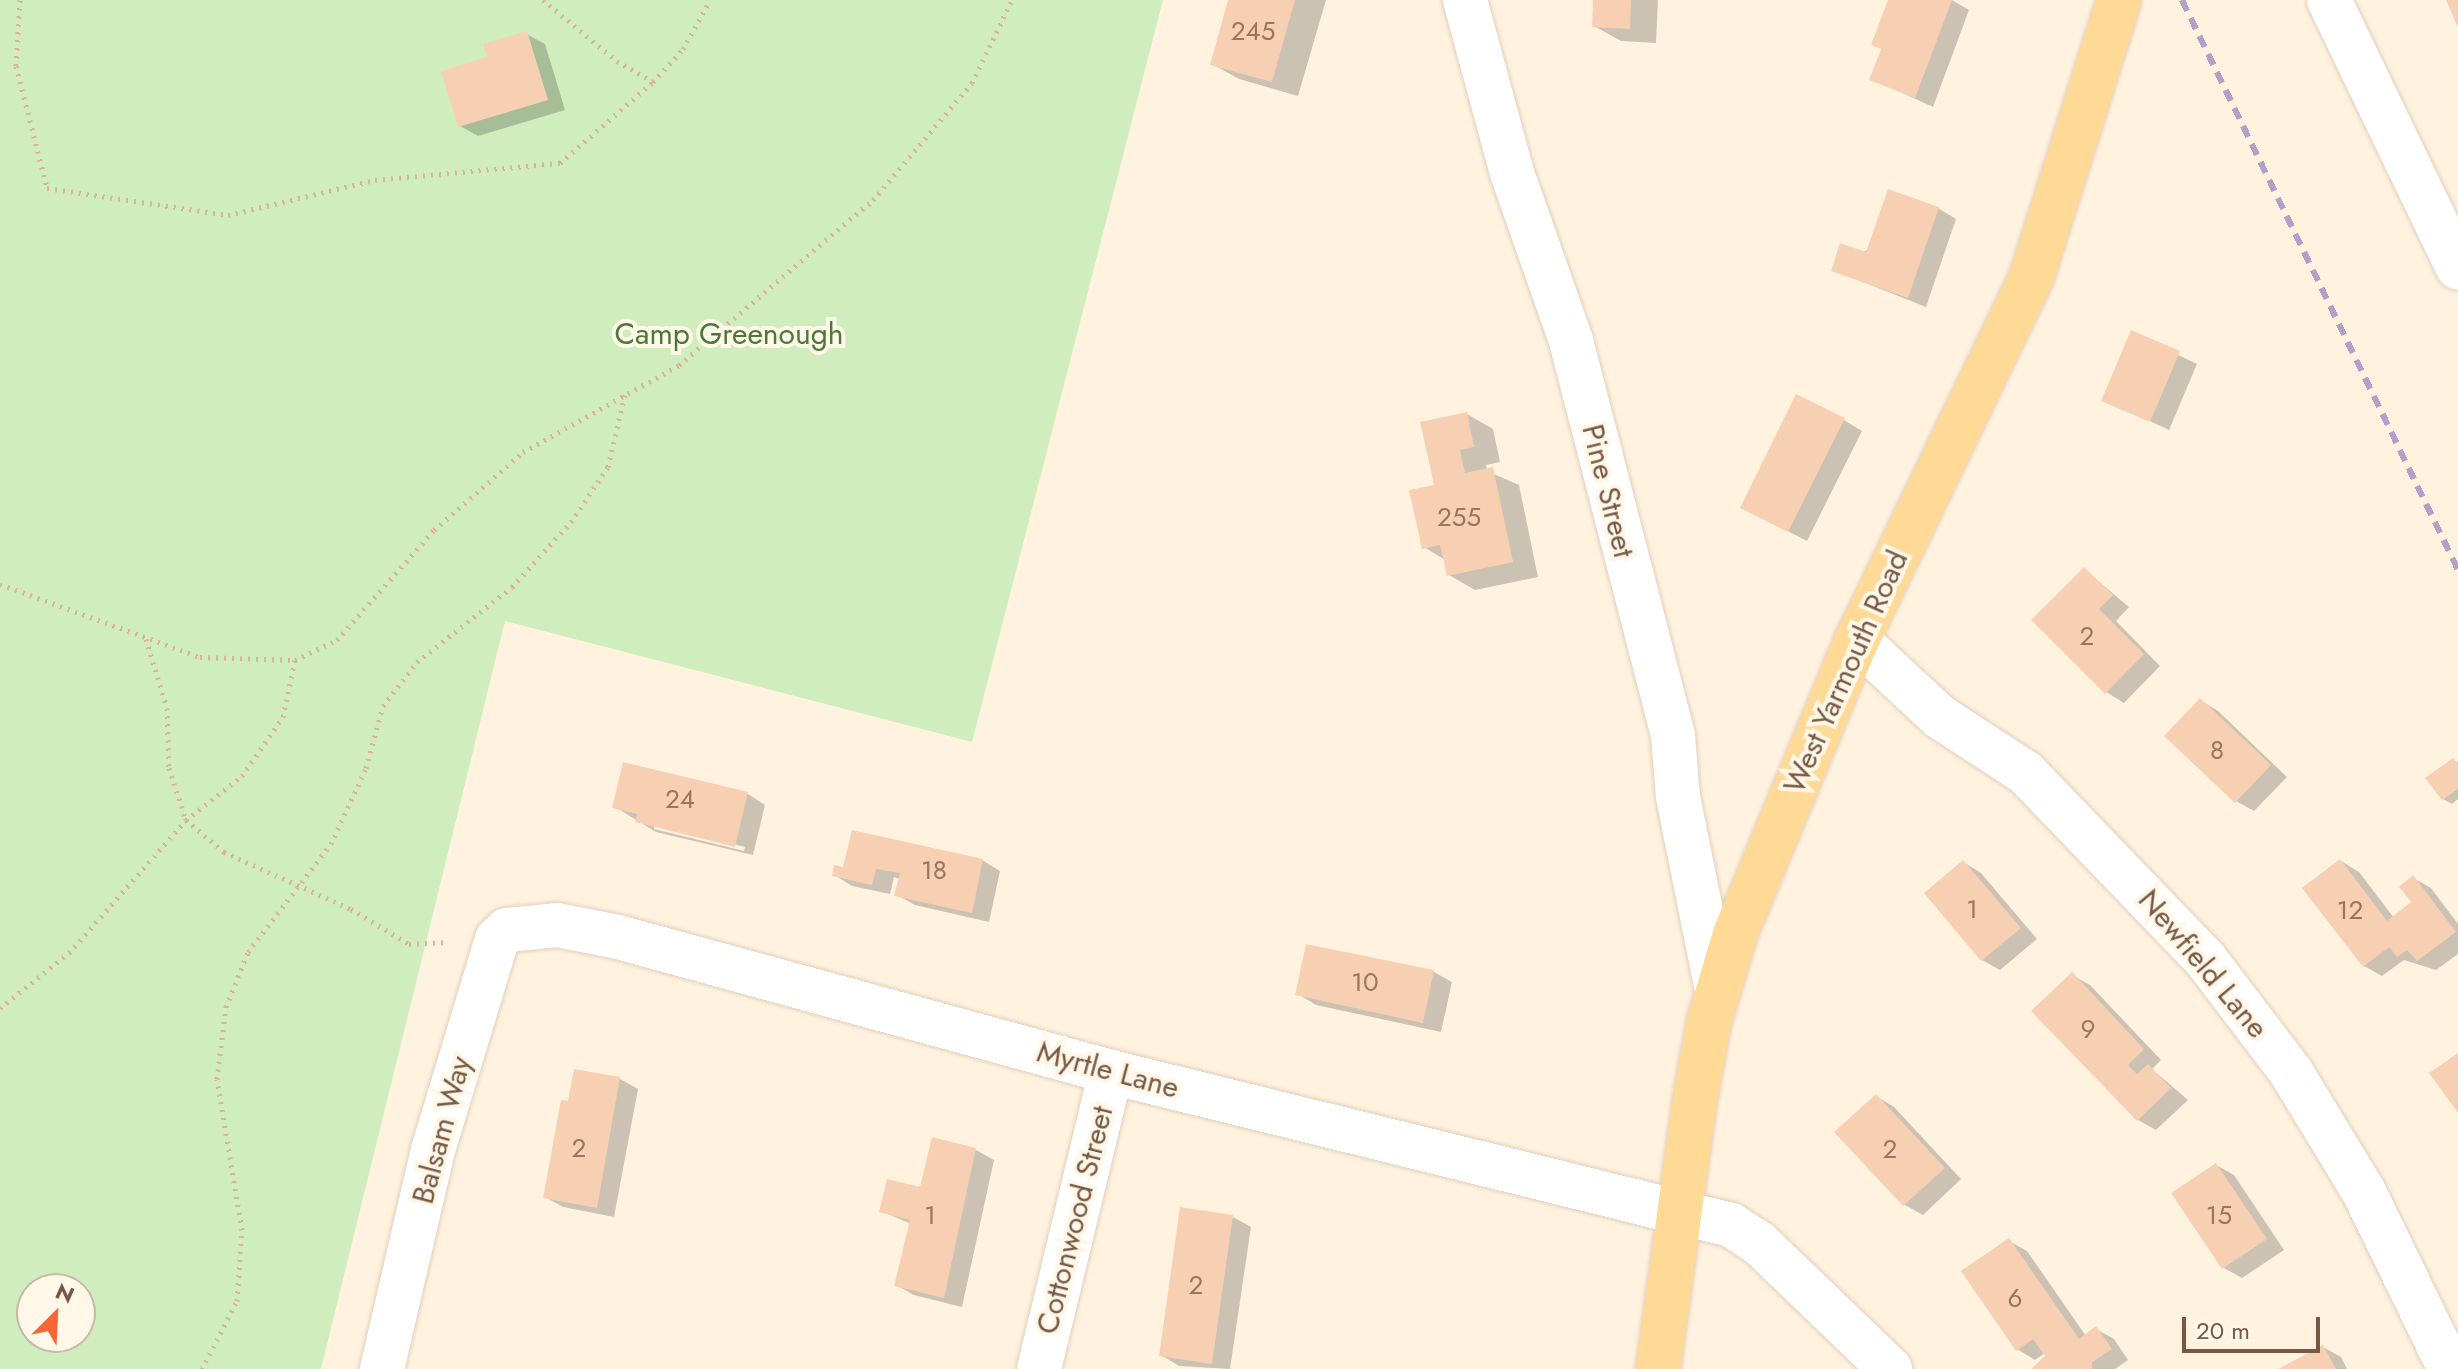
<!DOCTYPE html>
<style>
body{margin:0}
#map{position:relative;width:2458px;height:1369px;overflow:hidden;background:#fff3e0;font-family:Jost,sans-serif}
div>[style]{position:absolute}
.green>*{inset:0;background:#d0edbd}
.shadow>*{inset:0;background:#0003}
.building>*{inset:0;background:#f7d0b4}
.path>*{height:5px;margin-top:-2.5px;transform-origin:0;background:repeating-linear-gradient(90deg,#dbb498 0 2px,transparent 0 8px)}
.roads{filter:drop-shadow(0 0 2px #e3cfbb) drop-shadow(0 0 2px #e3cfbb)}
.minor>*{height:44px;margin:-22px;padding:0 22px;transform-origin:22px;border-radius:22px;background:#fff}
.major>*{height:44px;margin:-22px;padding:0 22px;transform-origin:22px;border-radius:22px;background:#ffda96}
.rail>*{height:6px;margin-top:-3px;transform-origin:0;background:repeating-linear-gradient(90deg,#b69ec8 0 12px,transparent 0 20px)}
span{translate:-50% -50%;white-space:nowrap;text-align:center;line-height:1.15;-webkit-text-stroke:8px #fff7e8;paint-order:stroke}
.number-label{font-size:26px;color:#987661}
.number-label span{-webkit-text-stroke-width:0}
.park-label{font-size:30px;color:#4b7939}
.street-label{font-size:30px;color:#785845}
.north{position:absolute;left:16px;top:1273px;width:80px;height:80px;box-sizing:border-box;background:#fff7e8;border:2px solid #c9b7a7;border-radius:50%;rotate:24deg;font-size:22px;font-weight:700;line-height:32px;text-align:center;color:#785845}
.north::after{content:'';display:block;margin:auto;width:28px;height:36px;background:#f66638;clip-path:polygon(50% 0,100% 100%,50% 72%,0 100%)}
.scale{position:absolute;left:2182px;top:1317px;width:138px;height:36px;box-sizing:border-box;border:4px solid #785845;border-top:0;padding-left:10px;font-size:24px;line-height:28px;white-space:nowrap;color:#785845;-webkit-text-stroke:6px #fff7e8;paint-order:stroke}
</style>
<div id="map">
<div class="green">
<div style="clip-path:polygon(evenodd,0 0,1163px 0,972px 742px,505px 621px,321px 1369px,0 1369px,0 0,32px 1289px,80px 1289px,80px 1337px,32px 1337px,32px 1289px)"></div>
</div>
<div class="shadow">
<div style="clip-path:polygon(1230px 0,1326px 0,1298px 96px,1239px 79px,1212px 64px)"></div>
<div style="clip-path:polygon(1595px 0,1683px 0,1658px 0,1656px 43px,1621px 41px,1594px 26px)"></div>
<div style="clip-path:polygon(1890px 0,1952px 0,1969px 10px,1933px 107px,1872px 79px,1883px 50px)"></div>
<div style="clip-path:polygon(526px 34px,545px 44px,565px 110px,478px 136px,460px 126px,489px 58px)"></div>
<div style="clip-path:polygon(1938px 208px,1956px 219px,1926px 307px,1833px 270px)"></div>
<div style="clip-path:polygon(2132px 333px,2197px 364px,2169px 430px,2104px 400px)"></div>
<div style="clip-path:polygon(1467px 414px,1493px 429px,1500px 462px,1486px 465px,1487px 471px,1519px 485px,1538px 577px,1475px 590px,1449px 575px,1445px 560px,1424px 547px,1436px 487px)"></div>
<div style="clip-path:polygon(1844px 420px,1862px 431px,1807px 541px,1760px 517px)"></div>
<div style="clip-path:polygon(2084px 569px,2129px 607px,2116px 621px,2160px 666px,2124px 703px,2106px 692px)"></div>
<div style="clip-path:polygon(2200px 700px,2218px 711px,2287px 777px,2254px 811px,2236px 801px)"></div>
<div style="clip-path:polygon(2453px 760px,2458px 763px,2458px 799px,2452px 804px,2443px 799px)"></div>
<div style="clip-path:polygon(evenodd,625px 764px,748px 794px,765px 805px,753px 855px,656px 832px,615px 807px,625px 764px,654px 825px,745px 847px,744px 851px,654px 829px,654px 825px)"></div>
<div style="clip-path:polygon(982px 860px,1000px 871px,989px 922px,915px 905px,897px 895px,900px 879px,894px 877px,890px 894px,852px 886px,834px 875px,845px 870px)"></div>
<div style="clip-path:polygon(2341px 861px,2359px 872px,2394px 918px,2414px 902px,2413px 878px,2431px 888px,2458px 924px,2458px 954px,2436px 970px,2404px 960px,2382px 976px,2364px 966px)"></div>
<div style="clip-path:polygon(1963px 862px,1981px 873px,2037px 939px,2000px 970px,1982px 960px)"></div>
<div style="clip-path:polygon(1308px 946px,1434px 972px,1452px 982px,1441px 1032px,1316px 1005px,1298px 994px)"></div>
<div style="clip-path:polygon(2072px 975px,2090px 985px,2161px 1060px,2152px 1069px,2188px 1100px,2156px 1130px,2138px 1120px)"></div>
<div style="clip-path:polygon(620px 1079px,638px 1089px,614px 1217px,563px 1207px,545px 1197px,570px 1103px)"></div>
<div style="clip-path:polygon(1876px 1096px,1894px 1107px,1961px 1179px,1923px 1215px,1905px 1205px,1837px 1132px)"></div>
<div style="clip-path:polygon(976px 1150px,994px 1160px,962px 1307px,914px 1295px,896px 1285px,911px 1224px,881px 1211px)"></div>
<div style="clip-path:polygon(2216px 1165px,2234px 1175px,2284px 1250px,2242px 1278px,2224px 1268px)"></div>
<div style="clip-path:polygon(1233px 1217px,1251px 1227px,1230px 1369px,1179px 1366px,1161px 1355px)"></div>
<div style="clip-path:polygon(2009px 1241px,2027px 1251px,2086px 1336px,2096px 1329px,2114px 1339px,2128px 1360px,2115px 1369px,2034px 1369px,2047px 1357px,2045px 1353px,2035px 1360px,2017px 1349px)"></div>
<div style="clip-path:polygon(2323px 1347px,2341px 1357px,2347px 1369px,2283px 1369px)"></div>
</div>
<div class="building">
<div style="clip-path:polygon(1228px 0,1295px 0,1272px 82px,1210px 65px)"></div>
<div style="clip-path:polygon(1593px 0,1631px 0,1630px 29px,1592px 27px)"></div>
<div style="clip-path:polygon(1888px 0,1952px 0,1915px 98px,1869px 80px,1881px 49px,1871px 45px)"></div>
<div style="clip-path:polygon(2446px 0,2458px 0,2458px 28px)"></div>
<div style="clip-path:polygon(527px 31px,548px 100px,458px 127px,441px 71px,487px 57px,483px 44px)"></div>
<div style="clip-path:polygon(1888px 189px,1939px 207px,1908px 298px,1831px 271px,1840px 243px,1866px 252px)"></div>
<div style="clip-path:polygon(2131px 330px,2180px 351px,2150px 422px,2101px 401px)"></div>
<div style="clip-path:polygon(1796px 394px,1845px 418px,1788px 532px,1740px 508px)"></div>
<div style="clip-path:polygon(1467px 412px,1474px 447px,1460px 450px,1465px 473px,1493px 467px,1513px 562px,1447px 576px,1440px 545px,1422px 549px,1409px 490px,1434px 485px,1420px 422px)"></div>
<div style="clip-path:polygon(2084px 567px,2113px 595px,2099px 609px,2144px 654px,2105px 694px,2031px 620px)"></div>
<div style="clip-path:polygon(2200px 698px,2271px 765px,2235px 803px,2164px 736px)"></div>
<div style="clip-path:polygon(2453px 758px,2458px 765px,2458px 789px,2442px 800px,2425px 778px)"></div>
<div style="clip-path:polygon(623px 762px,748px 792px,735px 847px,635px 822px,637px 814px,612px 808px)"></div>
<div style="clip-path:polygon(852px 830px,983px 859px,972px 913px,894px 896px,900px 873px,876px 869px,872px 885px,832px 876px,834px 865px,843px 867px)"></div>
<div style="clip-path:polygon(2340px 859px,2387px 921px,2411px 902px,2399px 887px,2413px 875px,2456px 932px,2417px 961px,2407px 950px,2397px 957px,2389px 947px,2363px 967px,2302px 888px)"></div>
<div style="clip-path:polygon(1963px 860px,2021px 928px,1981px 961px,1924px 893px)"></div>
<div style="clip-path:polygon(1306px 944px,1434px 970px,1423px 1023px,1295px 995px)"></div>
<div style="clip-path:polygon(2072px 972px,2144px 1049px,2128px 1065px,2137px 1074px,2148px 1064px,2171px 1088px,2137px 1121px,2031px 1011px)"></div>
<div style="clip-path:polygon(2458px 1053px,2458px 1113px,2429px 1073px)"></div>
<div style="clip-path:polygon(574px 1069px,620px 1077px,597px 1208px,543px 1198px,561px 1100px,568px 1101px)"></div>
<div style="clip-path:polygon(1876px 1094px,1945px 1168px,1903px 1206px,1834px 1132px)"></div>
<div style="clip-path:polygon(932px 1137px,976px 1148px,944px 1298px,894px 1286px,910px 1220px,879px 1212px,887px 1179px,920px 1187px)"></div>
<div style="clip-path:polygon(2216px 1163px,2267px 1239px,2222px 1269px,2171px 1193px)"></div>
<div style="clip-path:polygon(1180px 1207px,1233px 1215px,1212px 1364px,1159px 1356px)"></div>
<div style="clip-path:polygon(2009px 1238px,2079px 1339px,2096px 1326px,2112px 1349px,2092px 1362px,2092px 1369px,2031px 1369px,2045px 1356px,2033px 1339px,2016px 1351px,1961px 1271px)"></div>
<div style="clip-path:polygon(2323px 1345px,2336px 1369px,2278px 1369px)"></div>
</div>
<div class="path">
<div style="left:20px;top:0;width:66px;rotate:93.5deg"></div>
<div style="left:16px;top:66px;width:126px;rotate:75.7deg"></div>
<div style="left:47px;top:188px;width:183px;rotate:8.5deg"></div>
<div style="left:228px;top:215px;width:151px;rotate:-13.4deg"></div>
<div style="left:375px;top:180px;width:186px;rotate:-5.3deg"></div>
<div style="left:560px;top:163px;width:123px;rotate:-41.1deg"></div>
<div style="left:653px;top:82px;width:45px;rotate:-47.7deg"></div>
<div style="left:683px;top:49px;width:56px;rotate:-61.1deg"></div>
<div style="left:543px;top:0;width:96px;rotate:39.5deg"></div>
<div style="left:617px;top:61px;width:42px;rotate:30.3deg"></div>
<div style="left:0;top:584px;width:213px;rotate:20.1deg"></div>
<div style="left:200px;top:657px;width:95px;rotate:1.8deg"></div>
<div style="left:295px;top:660px;width:47px;rotate:-25.5deg"></div>
<div style="left:337px;top:640px;width:147px;rotate:-48.6deg"></div>
<div style="left:434px;top:530px;width:118px;rotate:-41.2deg"></div>
<div style="left:523px;top:452px;width:179px;rotate:-29.1deg"></div>
<div style="left:679px;top:365px;width:255px;rotate:-40.4deg"></div>
<div style="left:873px;top:200px;width:153px;rotate:-49.8deg"></div>
<div style="left:972px;top:83px;width:92px;rotate:-64.3deg"></div>
<div style="left:146px;top:639px;width:72px;rotate:73.1deg"></div>
<div style="left:167px;top:708px;width:60px;rotate:88.1deg"></div>
<div style="left:169px;top:768px;width:55px;rotate:71.9deg"></div>
<div style="left:186px;top:820px;width:50px;rotate:40.1deg"></div>
<div style="left:224px;top:852px;width:139px;rotate:24.2deg"></div>
<div style="left:351px;top:909px;width:68px;rotate:31.1deg"></div>
<div style="left:409px;top:944px;width:39px;rotate:-3deg"></div>
<div style="left:0;top:1008px;width:88px;rotate:-38.6deg"></div>
<div style="left:69px;top:953px;width:177px;rotate:-48.7deg"></div>
<div style="left:186px;top:820px;width:71px;rotate:-38.2deg"></div>
<div style="left:242px;top:776px;width:72px;rotate:-55.2deg"></div>
<div style="left:283px;top:717px;width:58px;rotate:-78.1deg"></div>
<div style="left:202px;top:1369px;width:76px;rotate:-62.8deg"></div>
<div style="left:237px;top:1301px;width:71px;rotate:-86deg"></div>
<div style="left:242px;top:1230px;width:153px;rotate:-99.4deg"></div>
<div style="left:217px;top:1079px;width:73px;rotate:-82.9deg"></div>
<div style="left:226px;top:1007px;width:59px;rotate:-68.2deg"></div>
<div style="left:248px;top:952px;width:136px;rotate:-52.5deg"></div>
<div style="left:331px;top:844px;width:84px;rotate:-65.3deg"></div>
<div style="left:366px;top:768px;width:64px;rotate:-74.7deg"></div>
<div style="left:383px;top:706px;width:56px;rotate:-52.3deg"></div>
<div style="left:417px;top:662px;width:121px;rotate:-38.3deg"></div>
<div style="left:512px;top:587px;width:88px;rotate:-47.8deg"></div>
<div style="left:571px;top:522px;width:66px;rotate:-56.1deg"></div>
<div style="left:608px;top:467px;width:75px;rotate:-76.9deg"></div>
</div>
<div class="roads">
<div class="minor">
<div style="left:1465px;top:0;width:179px;rotate:74.8deg"></div>
<div style="left:1512px;top:173px;width:178px;rotate:70.6deg"></div>
<div style="left:1571px;top:341px;width:408px;rotate:75.5deg"></div>
<div style="left:1673px;top:736px;width:61px;rotate:85.3deg"></div>
<div style="left:1678px;top:797px;width:198px;rotate:78.6deg"></div>
<div style="left:2329px;top:0;width:297px;rotate:64.3deg"></div>
<div style="left:1857px;top:640px;width:113px;rotate:42.9deg"></div>
<div style="left:1940px;top:717px;width:103px;rotate:33.1deg"></div>
<div style="left:2026px;top:773px;width:258px;rotate:46.1deg"></div>
<div style="left:2205px;top:959px;width:142px;rotate:52.7deg"></div>
<div style="left:2291px;top:1072px;width:140px;rotate:58.7deg"></div>
<div style="left:2364px;top:1192px;width:197px;rotate:64.1deg"></div>
<div style="left:382px;top:1369px;width:225px;rotate:-76.9deg"></div>
<div style="left:433px;top:1150px;width:220px;rotate:-73.1deg"></div>
<div style="left:497px;top:939px;width:13px;rotate:-42deg"></div>
<div style="left:507px;top:930px;width:50px;rotate:-5.7deg"></div>
<div style="left:557px;top:925px;width:62px;rotate:11.1deg"></div>
<div style="left:618px;top:937px;width:511px;rotate:15.31deg"></div>
<div style="left:1111px;top:1072px;width:639px;rotate:13.86deg"></div>
<div style="left:1731px;top:1225px;width:33px;rotate:33deg"></div>
<div style="left:1759px;top:1243px;width:182px;rotate:43.9deg"></div>
<div style="left:1039px;top:1369px;width:306px;rotate:-76.4deg"></div>
</div>
<div class="major">
<div style="left:1658px;top:1369px;width:273px;rotate:-82.2deg"></div>
<div style="left:1695px;top:1099px;width:78px;rotate:-79.7deg"></div>
<div style="left:1709px;top:1022px;width:92px;rotate:-73.5deg"></div>
<div style="left:1735px;top:934px;width:318px;rotate:-67.5deg"></div>
<div style="left:1857px;top:640px;width:404px;rotate:-64.3deg"></div>
<div style="left:2032px;top:276px;width:289px;rotate:-72.5deg"></div>
</div>
</div>
<div class="rail">
<div style="left:2182px;top:0;width:633px;rotate:64.16deg"></div>
</div>
<div class="number-label">
<span style="left:1253px;top:32px">245</span>
<span style="left:1459px;top:518px">255</span>
<span style="left:2087px;top:637px">2</span>
<span style="left:2217px;top:751px">8</span>
<span style="left:680px;top:800px">24</span>
<span style="left:934px;top:871px">18</span>
<span style="left:1972px;top:910px">1</span>
<span style="left:2350px;top:911px">12</span>
<span style="left:1365px;top:983px">10</span>
<span style="left:2088px;top:1030px">9</span>
<span style="left:579px;top:1149px">2</span>
<span style="left:1890px;top:1150px">2</span>
<span style="left:930px;top:1216px">1</span>
<span style="left:2219px;top:1216px">15</span>
<span style="left:1196px;top:1286px">2</span>
<span style="left:2015px;top:1299px">6</span>
</div>
<div class="park-label">
<span style="left:729px;top:334px">Camp Greenough</span>
</div>
<div class="street-label">
<span style="left:1608px;top:491px;rotate:76deg">Pine Street</span>
<span style="left:1846px;top:672px;rotate:-66deg">West Yarmouth Road</span>
<span style="left:2203px;top:964px;rotate:50deg">Newfield Lane</span>
<span style="left:1108px;top:1070px;rotate:15deg">Myrtle Lane</span>
<span style="left:442px;top:1130px;rotate:-75deg">Balsam Way</span>
<span style="left:1075px;top:1220px;rotate:-76deg">Cottonwood Street</span>
</div>
<div class="north">N</div>
<div class="scale">20 m</div>
</div>
